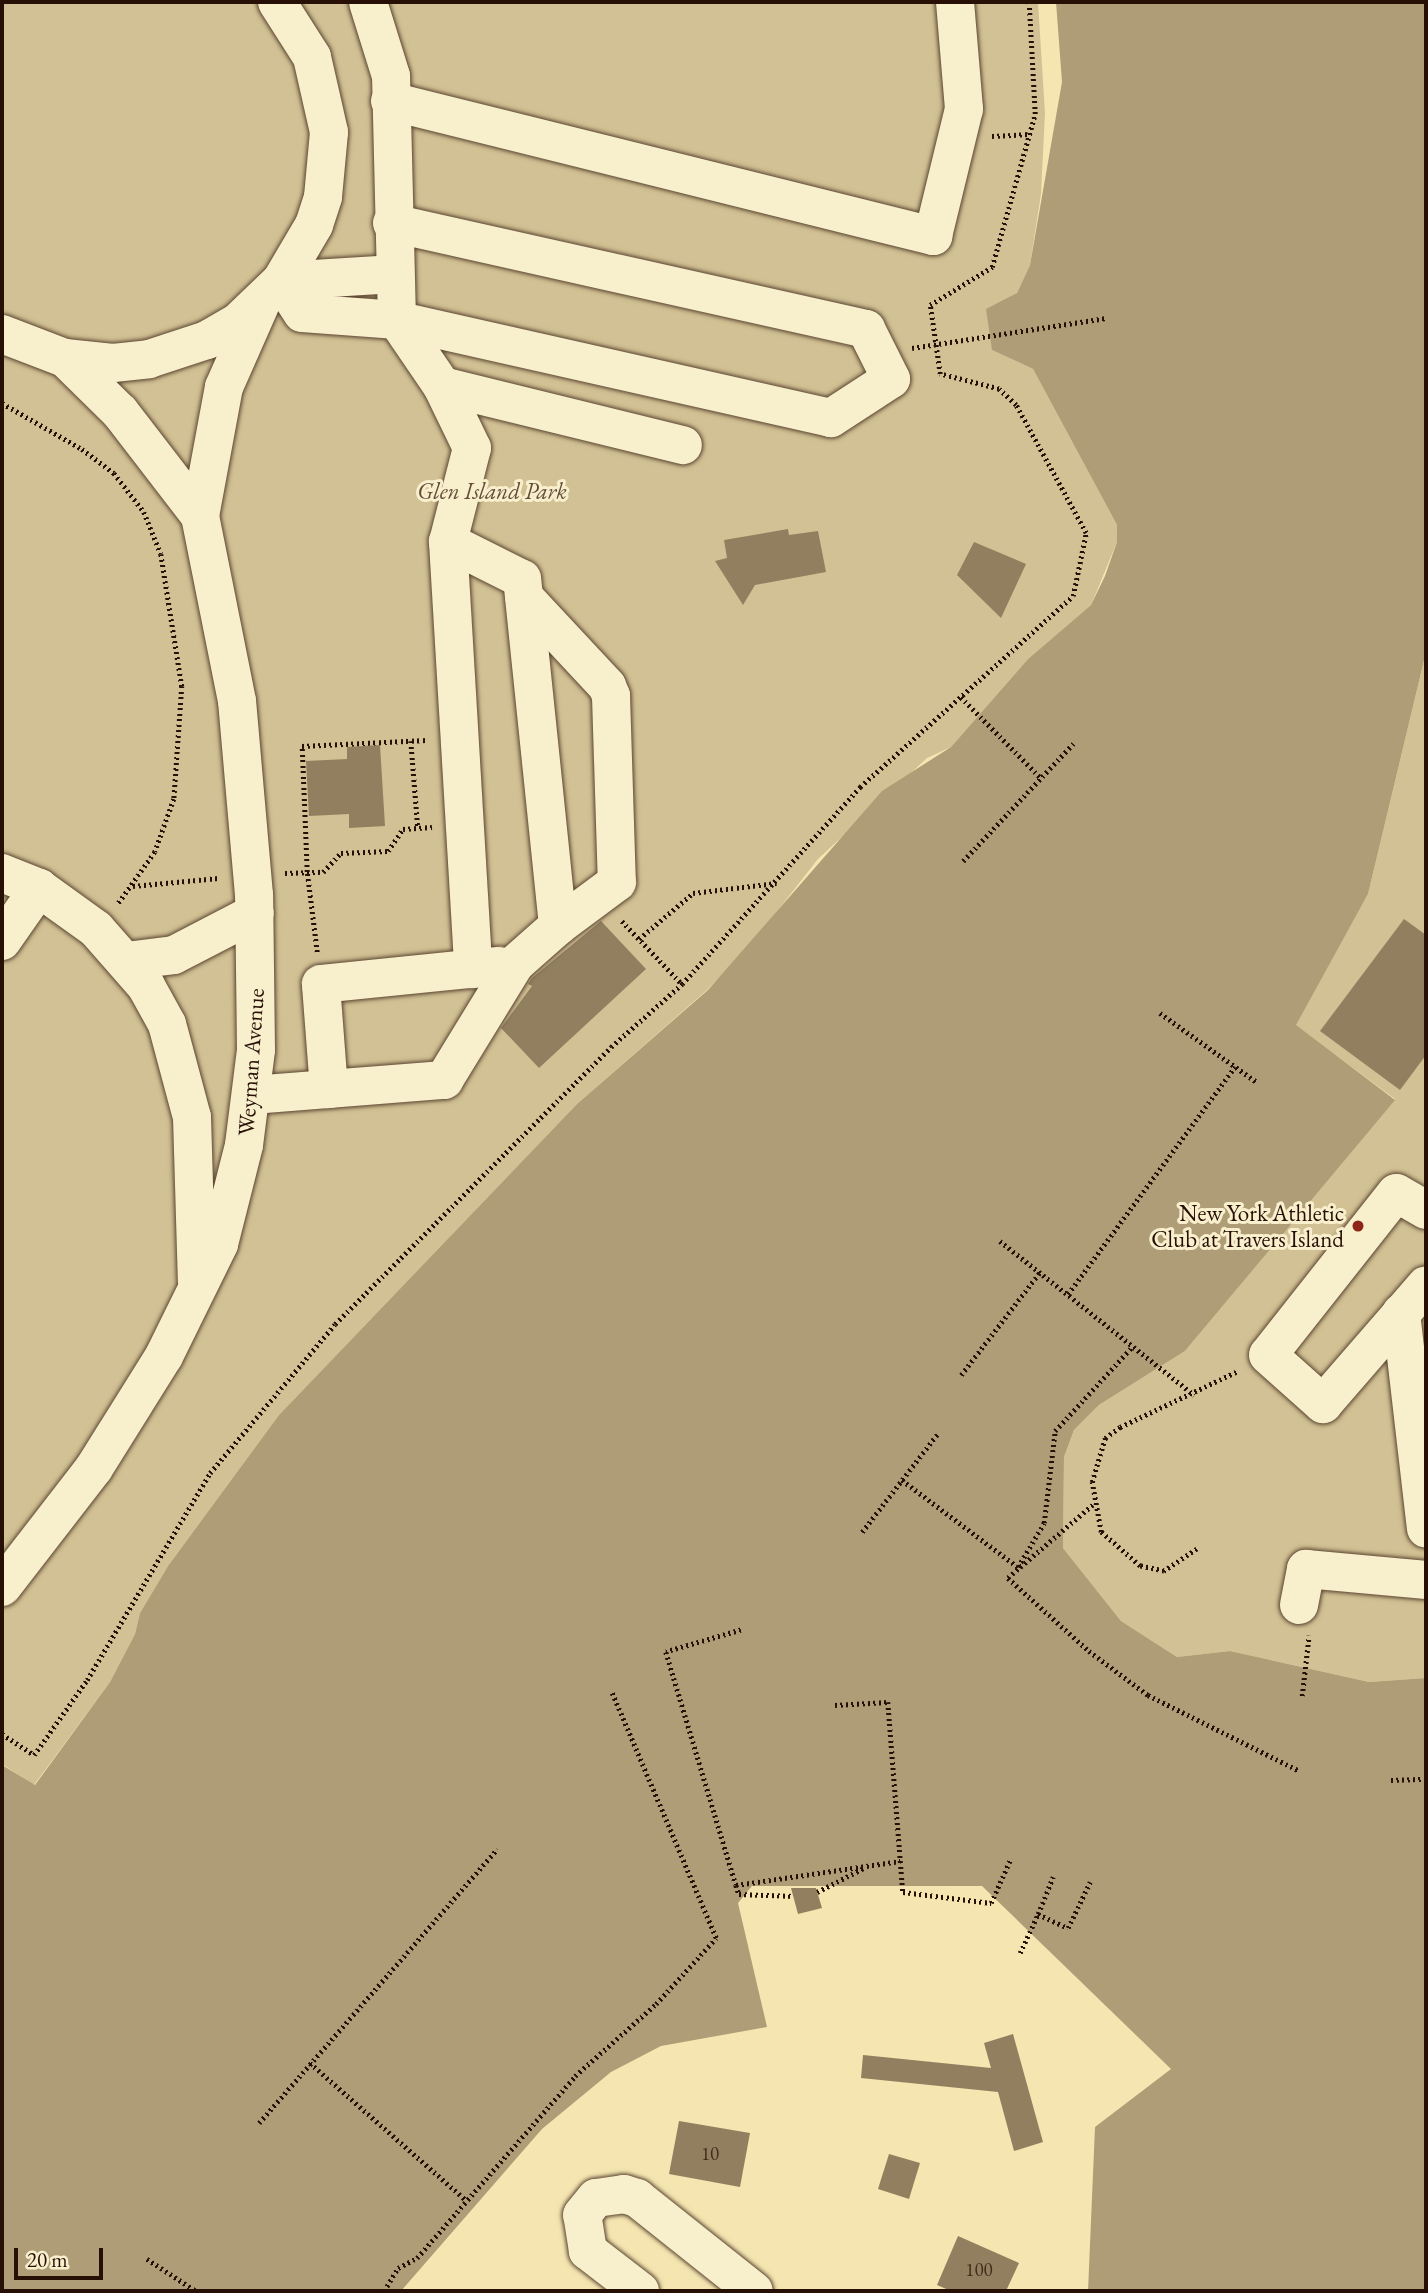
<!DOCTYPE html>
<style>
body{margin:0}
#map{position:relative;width:1428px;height:2293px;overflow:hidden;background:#f5e6b1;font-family:"EB Garamond",serif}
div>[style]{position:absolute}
.green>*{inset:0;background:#d2c194}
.water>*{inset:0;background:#af9d77}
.building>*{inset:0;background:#927f5f}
.path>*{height:4.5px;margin-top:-2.25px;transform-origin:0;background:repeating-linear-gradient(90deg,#270f06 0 2px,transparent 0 5.5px)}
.roads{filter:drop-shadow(0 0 2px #5a4531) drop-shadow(0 0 2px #5a4531)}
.minor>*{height:38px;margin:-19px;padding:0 19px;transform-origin:19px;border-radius:19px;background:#f8efcc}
.dots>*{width:19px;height:19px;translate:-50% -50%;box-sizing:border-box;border:4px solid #f8efcc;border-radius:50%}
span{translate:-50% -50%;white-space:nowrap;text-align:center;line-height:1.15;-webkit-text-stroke:6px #f8efcc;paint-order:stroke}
.number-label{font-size:19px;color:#422b1c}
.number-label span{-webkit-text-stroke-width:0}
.park-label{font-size:23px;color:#634d38;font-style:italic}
.street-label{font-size:23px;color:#270f06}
.poi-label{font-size:23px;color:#270f06}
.right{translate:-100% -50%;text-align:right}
.frame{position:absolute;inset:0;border:4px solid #270f06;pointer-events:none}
.scale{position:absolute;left:14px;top:2248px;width:89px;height:32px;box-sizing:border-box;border:4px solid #270f06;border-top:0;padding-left:9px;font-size:21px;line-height:24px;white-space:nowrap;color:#270f06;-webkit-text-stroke:5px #f8efcc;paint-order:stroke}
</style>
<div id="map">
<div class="green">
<div style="clip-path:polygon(2px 2px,1038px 2px,1045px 113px,1041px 194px,1030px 265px,1017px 293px,1008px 299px,992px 350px,1033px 369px,1117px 525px,1117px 542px,1091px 605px,1028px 659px,951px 747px,927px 758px,818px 859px,749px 947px,707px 990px,577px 1104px,279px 1415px,168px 1566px,140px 1613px,135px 1634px,110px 1682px,34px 1785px,2px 1764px)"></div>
<div style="clip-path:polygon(1426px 652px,1426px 1678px,1369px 1682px,1230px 1651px,1177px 1657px,1121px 1621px,1063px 1548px,1064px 1457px,1074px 1430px,1099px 1405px,1185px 1351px,1395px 1099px,1295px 1025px,1368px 894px)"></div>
</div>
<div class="water">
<div style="clip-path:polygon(1056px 2px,1426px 2px,1426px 652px,1368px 894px,1296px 1025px,1395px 1100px,1185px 1351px,1099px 1405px,1074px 1430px,1064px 1457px,1063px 1548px,1121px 1621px,1177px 1657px,1230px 1651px,1369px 1682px,1426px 1678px,1426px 2291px,1088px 2291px,1095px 2127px,1171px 2069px,982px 1886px,752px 1886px,738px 1903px,767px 2027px,661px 2046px,611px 2072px,542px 2129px,401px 2291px,2px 2291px,2px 1765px,35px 1785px,110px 1682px,135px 1634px,140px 1613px,168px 1566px,279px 1415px,577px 1104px,708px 990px,882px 791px,951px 747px,1028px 659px,1091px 605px,1105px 576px,1117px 542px,1117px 525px,1033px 369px,992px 350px,986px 309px,1017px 293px,1030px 265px,1062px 82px)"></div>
</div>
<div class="building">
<div style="clip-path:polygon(788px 529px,789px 535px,818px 531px,826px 572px,755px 585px,743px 605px,715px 561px,727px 558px,724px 540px)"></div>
<div style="clip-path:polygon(974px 542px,1026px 564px,1001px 618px,957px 575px)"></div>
<div style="clip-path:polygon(380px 745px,385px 826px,349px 828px,349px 814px,309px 816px,306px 761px,347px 759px,347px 747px)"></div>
<div style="clip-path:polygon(1404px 919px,1426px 935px,1426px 1055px,1400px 1090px,1320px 1031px)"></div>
<div style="clip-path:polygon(601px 921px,646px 969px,539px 1068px,501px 1028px,532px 986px,528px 984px,532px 978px)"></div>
<div style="clip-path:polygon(791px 1888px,816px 1888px,822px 1908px,798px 1914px)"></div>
<div style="clip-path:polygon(1013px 2034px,1043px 2142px,1014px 2151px,998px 2092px,861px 2078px,863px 2055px,991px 2068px,984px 2043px)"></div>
<div style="clip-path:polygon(679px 2121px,750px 2133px,740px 2187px,669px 2174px)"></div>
<div style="clip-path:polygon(889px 2154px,920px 2163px,909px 2199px,878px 2189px)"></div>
<div style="clip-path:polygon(958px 2236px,1019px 2263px,1006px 2291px,951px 2291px,937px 2285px)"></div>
</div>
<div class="path">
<div style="left:992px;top:136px;width:37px;rotate:-3deg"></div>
<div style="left:912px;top:348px;width:195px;rotate:-8.8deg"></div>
<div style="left:2px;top:403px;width:92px;rotate:29.9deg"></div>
<div style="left:82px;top:449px;width:40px;rotate:37deg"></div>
<div style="left:114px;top:473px;width:49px;rotate:52.4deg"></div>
<div style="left:144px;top:512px;width:45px;rotate:68deg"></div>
<div style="left:161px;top:554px;width:134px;rotate:81deg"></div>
<div style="left:182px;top:686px;width:113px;rotate:94deg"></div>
<div style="left:174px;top:799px;width:56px;rotate:109.7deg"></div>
<div style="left:155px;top:852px;width:64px;rotate:125.4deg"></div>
<div style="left:961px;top:697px;width:114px;rotate:45.4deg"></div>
<div style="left:411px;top:741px;width:87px;rotate:85.4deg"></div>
<div style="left:963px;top:861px;width:161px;rotate:-46.8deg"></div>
<div style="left:285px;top:873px;width:38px;rotate:-2deg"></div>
<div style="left:323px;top:872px;width:26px;rotate:-47deg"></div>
<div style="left:341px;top:853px;width:47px;rotate:-2.4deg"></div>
<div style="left:388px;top:851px;width:27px;rotate:-56deg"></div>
<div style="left:403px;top:829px;width:29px;rotate:-4deg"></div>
<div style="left:133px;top:886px;width:86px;rotate:-5.3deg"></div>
<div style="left:622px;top:921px;width:87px;rotate:46.4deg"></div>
<div style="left:639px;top:939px;width:71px;rotate:-40.4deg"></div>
<div style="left:693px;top:893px;width:84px;rotate:-6.9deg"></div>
<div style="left:317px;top:952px;width:81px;rotate:-97.1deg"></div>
<div style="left:307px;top:872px;width:126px;rotate:-92.3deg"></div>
<div style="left:302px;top:746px;width:125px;rotate:-2.7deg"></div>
<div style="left:1160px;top:1013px;width:120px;rotate:35.5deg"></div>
<div style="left:1000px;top:1241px;width:248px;rotate:38.4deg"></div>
<div style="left:1068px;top:1294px;width:282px;rotate:-53.7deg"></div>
<div style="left:961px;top:1375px;width:130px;rotate:-52.5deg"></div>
<div style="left:902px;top:1480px;width:145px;rotate:36.9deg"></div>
<div style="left:1018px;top:1567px;width:51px;rotate:-59.4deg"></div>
<div style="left:1044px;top:1523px;width:93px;rotate:-83.2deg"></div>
<div style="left:1055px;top:1431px;width:115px;rotate:-47.5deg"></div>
<div style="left:1093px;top:1505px;width:112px;rotate:139.3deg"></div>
<div style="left:1008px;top:1578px;width:109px;rotate:42deg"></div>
<div style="left:1089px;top:1651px;width:74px;rotate:36.7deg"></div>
<div style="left:1148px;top:1695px;width:168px;rotate:26.6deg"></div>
<div style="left:862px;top:1532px;width:126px;rotate:-52.4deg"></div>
<div style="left:1197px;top:1549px;width:40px;rotate:146deg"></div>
<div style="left:1164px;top:1571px;width:25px;rotate:-168deg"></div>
<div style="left:1140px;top:1566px;width:52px;rotate:-138.9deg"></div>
<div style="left:1101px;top:1532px;width:51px;rotate:-100.2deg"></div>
<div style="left:1092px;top:1482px;width:46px;rotate:-73.5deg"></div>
<div style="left:1105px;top:1438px;width:19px;rotate:-36deg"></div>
<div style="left:1120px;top:1427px;width:131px;rotate:-25.4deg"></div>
<div style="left:741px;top:1630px;width:78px;rotate:163.7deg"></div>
<div style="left:666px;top:1652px;width:243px;rotate:73.3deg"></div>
<div style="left:736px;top:1885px;width:166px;rotate:-8.3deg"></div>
<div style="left:1302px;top:1696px;width:61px;rotate:-83.5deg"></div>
<div style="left:835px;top:1705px;width:53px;rotate:-3.2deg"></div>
<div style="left:888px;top:1702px;width:191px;rotate:85.5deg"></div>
<div style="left:903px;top:1892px;width:89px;rotate:7.1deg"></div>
<div style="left:991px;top:1903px;width:49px;rotate:-66deg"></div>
<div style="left:2px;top:1734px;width:38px;rotate:33deg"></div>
<div style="left:34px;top:1755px;width:92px;rotate:-54.8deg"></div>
<div style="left:87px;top:1680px;width:241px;rotate:-59.3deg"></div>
<div style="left:210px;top:1473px;width:194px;rotate:-50deg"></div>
<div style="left:335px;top:1324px;width:391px;rotate:-45.1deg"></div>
<div style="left:611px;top:1047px;width:95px;rotate:-41.6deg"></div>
<div style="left:682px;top:984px;width:266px;rotate:-47.9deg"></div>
<div style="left:860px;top:787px;width:286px;rotate:-41.9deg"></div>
<div style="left:1073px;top:596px;width:64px;rotate:-78.3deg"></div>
<div style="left:1086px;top:533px;width:146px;rotate:-118.7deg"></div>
<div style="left:1016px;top:405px;width:23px;rotate:-137deg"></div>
<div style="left:999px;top:389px;width:61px;rotate:-165.7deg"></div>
<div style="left:940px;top:374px;width:70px;rotate:-98.2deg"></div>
<div style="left:930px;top:305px;width:73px;rotate:-31.5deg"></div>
<div style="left:992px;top:267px;width:159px;rotate:-74.3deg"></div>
<div style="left:1035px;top:114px;width:112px;rotate:-93.1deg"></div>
<div style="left:1391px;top:1780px;width:35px;rotate:-2deg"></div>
<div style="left:736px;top:1885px;width:9px;rotate:72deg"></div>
<div style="left:739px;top:1894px;width:55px;rotate:2.1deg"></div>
<div style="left:817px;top:1892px;width:53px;rotate:-27.1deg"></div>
<div style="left:1038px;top:1914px;width:40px;rotate:-68deg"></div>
<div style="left:1020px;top:1953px;width:43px;rotate:-65.2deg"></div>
<div style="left:1038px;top:1914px;width:33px;rotate:25deg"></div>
<div style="left:1068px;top:1928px;width:51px;rotate:-64.4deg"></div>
<div style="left:310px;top:2063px;width:209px;rotate:41.3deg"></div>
<div style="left:259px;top:2123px;width:363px;rotate:-49deg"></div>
<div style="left:147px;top:2259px;width:59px;rotate:33.1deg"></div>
<div style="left:384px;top:2291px;width:27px;rotate:-59deg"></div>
<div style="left:398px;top:2268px;width:21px;rotate:-28deg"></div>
<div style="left:417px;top:2258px;width:241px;rotate:-49deg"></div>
<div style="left:575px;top:2076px;width:108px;rotate:-41.6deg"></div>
<div style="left:656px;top:2004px;width:89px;rotate:-47.7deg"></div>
<div style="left:716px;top:1938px;width:266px;rotate:-113deg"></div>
</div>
<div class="roads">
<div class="minor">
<div style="left:390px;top:101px;width:560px;rotate:13.96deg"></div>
<div style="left:933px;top:236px;width:131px;rotate:-76.3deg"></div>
<div style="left:964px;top:109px;width:107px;rotate:-94.8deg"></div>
<div style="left:392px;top:223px;width:486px;rotate:12.6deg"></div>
<div style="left:866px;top:329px;width:56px;rotate:63.4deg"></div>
<div style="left:891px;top:379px;width:72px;rotate:147deg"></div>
<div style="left:831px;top:418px;width:445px;rotate:-167.3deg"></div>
<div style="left:397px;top:320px;width:95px;rotate:-175.8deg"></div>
<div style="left:302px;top:313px;width:38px;rotate:-123deg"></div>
<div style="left:281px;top:281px;width:114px;rotate:-3.5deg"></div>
<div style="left:2px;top:334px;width:67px;rotate:20.9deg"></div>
<div style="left:65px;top:358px;width:48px;rotate:5.9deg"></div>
<div style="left:113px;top:363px;width:36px;rotate:-6deg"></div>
<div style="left:149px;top:359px;width:61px;rotate:-18.1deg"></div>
<div style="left:207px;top:340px;width:34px;rotate:-30deg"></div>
<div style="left:237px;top:323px;width:61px;rotate:-43.7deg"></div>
<div style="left:281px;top:281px;width:65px;rotate:-59.5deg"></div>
<div style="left:314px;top:225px;width:29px;rotate:-72deg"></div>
<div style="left:323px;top:197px;width:65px;rotate:-84.7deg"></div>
<div style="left:329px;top:132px;width:77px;rotate:-102.8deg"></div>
<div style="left:312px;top:57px;width:65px;rotate:-122.5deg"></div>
<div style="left:65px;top:358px;width:77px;rotate:44.5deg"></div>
<div style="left:120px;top:412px;width:131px;rotate:52.4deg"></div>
<div style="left:442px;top:386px;width:248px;rotate:13.8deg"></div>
<div style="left:448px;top:542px;width:428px;rotate:86.6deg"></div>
<div style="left:524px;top:597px;width:122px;rotate:47deg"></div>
<div style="left:607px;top:686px;width:11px;rotate:68deg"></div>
<div style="left:611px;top:696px;width:186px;rotate:88.2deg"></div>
<div style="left:617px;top:882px;width:74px;rotate:143.3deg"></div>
<div style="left:2px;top:873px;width:40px;rotate:22deg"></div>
<div style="left:39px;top:888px;width:70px;rotate:35.7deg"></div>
<div style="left:96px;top:929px;width:76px;rotate:48.7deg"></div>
<div style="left:146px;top:986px;width:43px;rotate:61.1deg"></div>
<div style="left:167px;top:1024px;width:96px;rotate:75deg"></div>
<div style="left:192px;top:1117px;width:164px;rotate:88.3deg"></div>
<div style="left:2px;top:941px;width:65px;rotate:-55.1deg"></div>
<div style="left:126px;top:961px;width:48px;rotate:-7.1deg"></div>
<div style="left:174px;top:955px;width:91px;rotate:-27.4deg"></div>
<div style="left:329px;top:1089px;width:105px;rotate:-94.4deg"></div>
<div style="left:321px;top:984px;width:179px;rotate:-5.8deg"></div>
<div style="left:252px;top:1095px;width:193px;rotate:-4.5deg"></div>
<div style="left:444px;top:1080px;width:136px;rotate:-58.5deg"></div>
<div style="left:515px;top:964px;width:57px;rotate:-41.5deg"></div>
<div style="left:558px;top:926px;width:349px;rotate:-95.9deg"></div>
<div style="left:522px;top:579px;width:83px;rotate:-153.4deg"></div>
<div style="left:448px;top:542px;width:97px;rotate:-75.7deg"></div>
<div style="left:472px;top:448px;width:69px;rotate:-115.8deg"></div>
<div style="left:442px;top:386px;width:80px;rotate:-124.3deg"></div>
<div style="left:397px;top:320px;width:244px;rotate:-91.4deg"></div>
<div style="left:391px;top:76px;width:77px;rotate:-107.3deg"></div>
<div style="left:1426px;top:1210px;width:34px;rotate:-150deg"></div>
<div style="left:1396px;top:1193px;width:206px;rotate:128.3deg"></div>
<div style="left:1268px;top:1355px;width:74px;rotate:41.7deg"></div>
<div style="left:1323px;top:1404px;width:157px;rotate:-49.1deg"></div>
<div style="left:1401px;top:1313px;width:217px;rotate:83.4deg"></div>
<div style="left:2px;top:1587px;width:150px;rotate:-52.3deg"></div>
<div style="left:94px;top:1468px;width:132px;rotate:-58deg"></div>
<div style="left:164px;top:1356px;width:125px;rotate:-63.8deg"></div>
<div style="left:219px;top:1244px;width:102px;rotate:-75.8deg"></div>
<div style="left:244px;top:1145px;width:96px;rotate:-82.8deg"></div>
<div style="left:256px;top:1050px;width:155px;rotate:-90.7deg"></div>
<div style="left:254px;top:895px;width:195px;rotate:-95deg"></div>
<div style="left:237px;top:701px;width:189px;rotate:-101.3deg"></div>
<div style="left:200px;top:516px;width:131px;rotate:-79.5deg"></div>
<div style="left:224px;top:387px;width:92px;rotate:-66.2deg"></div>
<div style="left:1299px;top:1605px;width:37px;rotate:-79deg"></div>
<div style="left:1306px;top:1569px;width:121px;rotate:5.2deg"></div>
<div style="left:640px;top:2291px;width:66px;rotate:-142.4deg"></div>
<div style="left:588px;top:2251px;width:36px;rotate:-99deg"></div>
<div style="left:582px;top:2215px;width:22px;rotate:-51deg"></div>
<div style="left:596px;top:2198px;width:28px;rotate:-8deg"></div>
<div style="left:624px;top:2194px;width:14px;rotate:17deg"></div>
<div style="left:637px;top:2198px;width:149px;rotate:38.5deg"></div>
</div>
</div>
<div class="dots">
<div style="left:1358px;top:1226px;background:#8f2418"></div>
</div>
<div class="number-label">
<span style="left:710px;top:2154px">10</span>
<span style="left:979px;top:2270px">100</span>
</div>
<div class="park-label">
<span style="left:492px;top:491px">Glen Island Park</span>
</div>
<div class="street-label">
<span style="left:251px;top:1062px;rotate:-86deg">Weyman Avenue</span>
</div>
<div class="poi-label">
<span class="right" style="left:1344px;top:1226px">New York Athletic<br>Club at Travers Island</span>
</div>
<div class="frame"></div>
<div class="scale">20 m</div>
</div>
